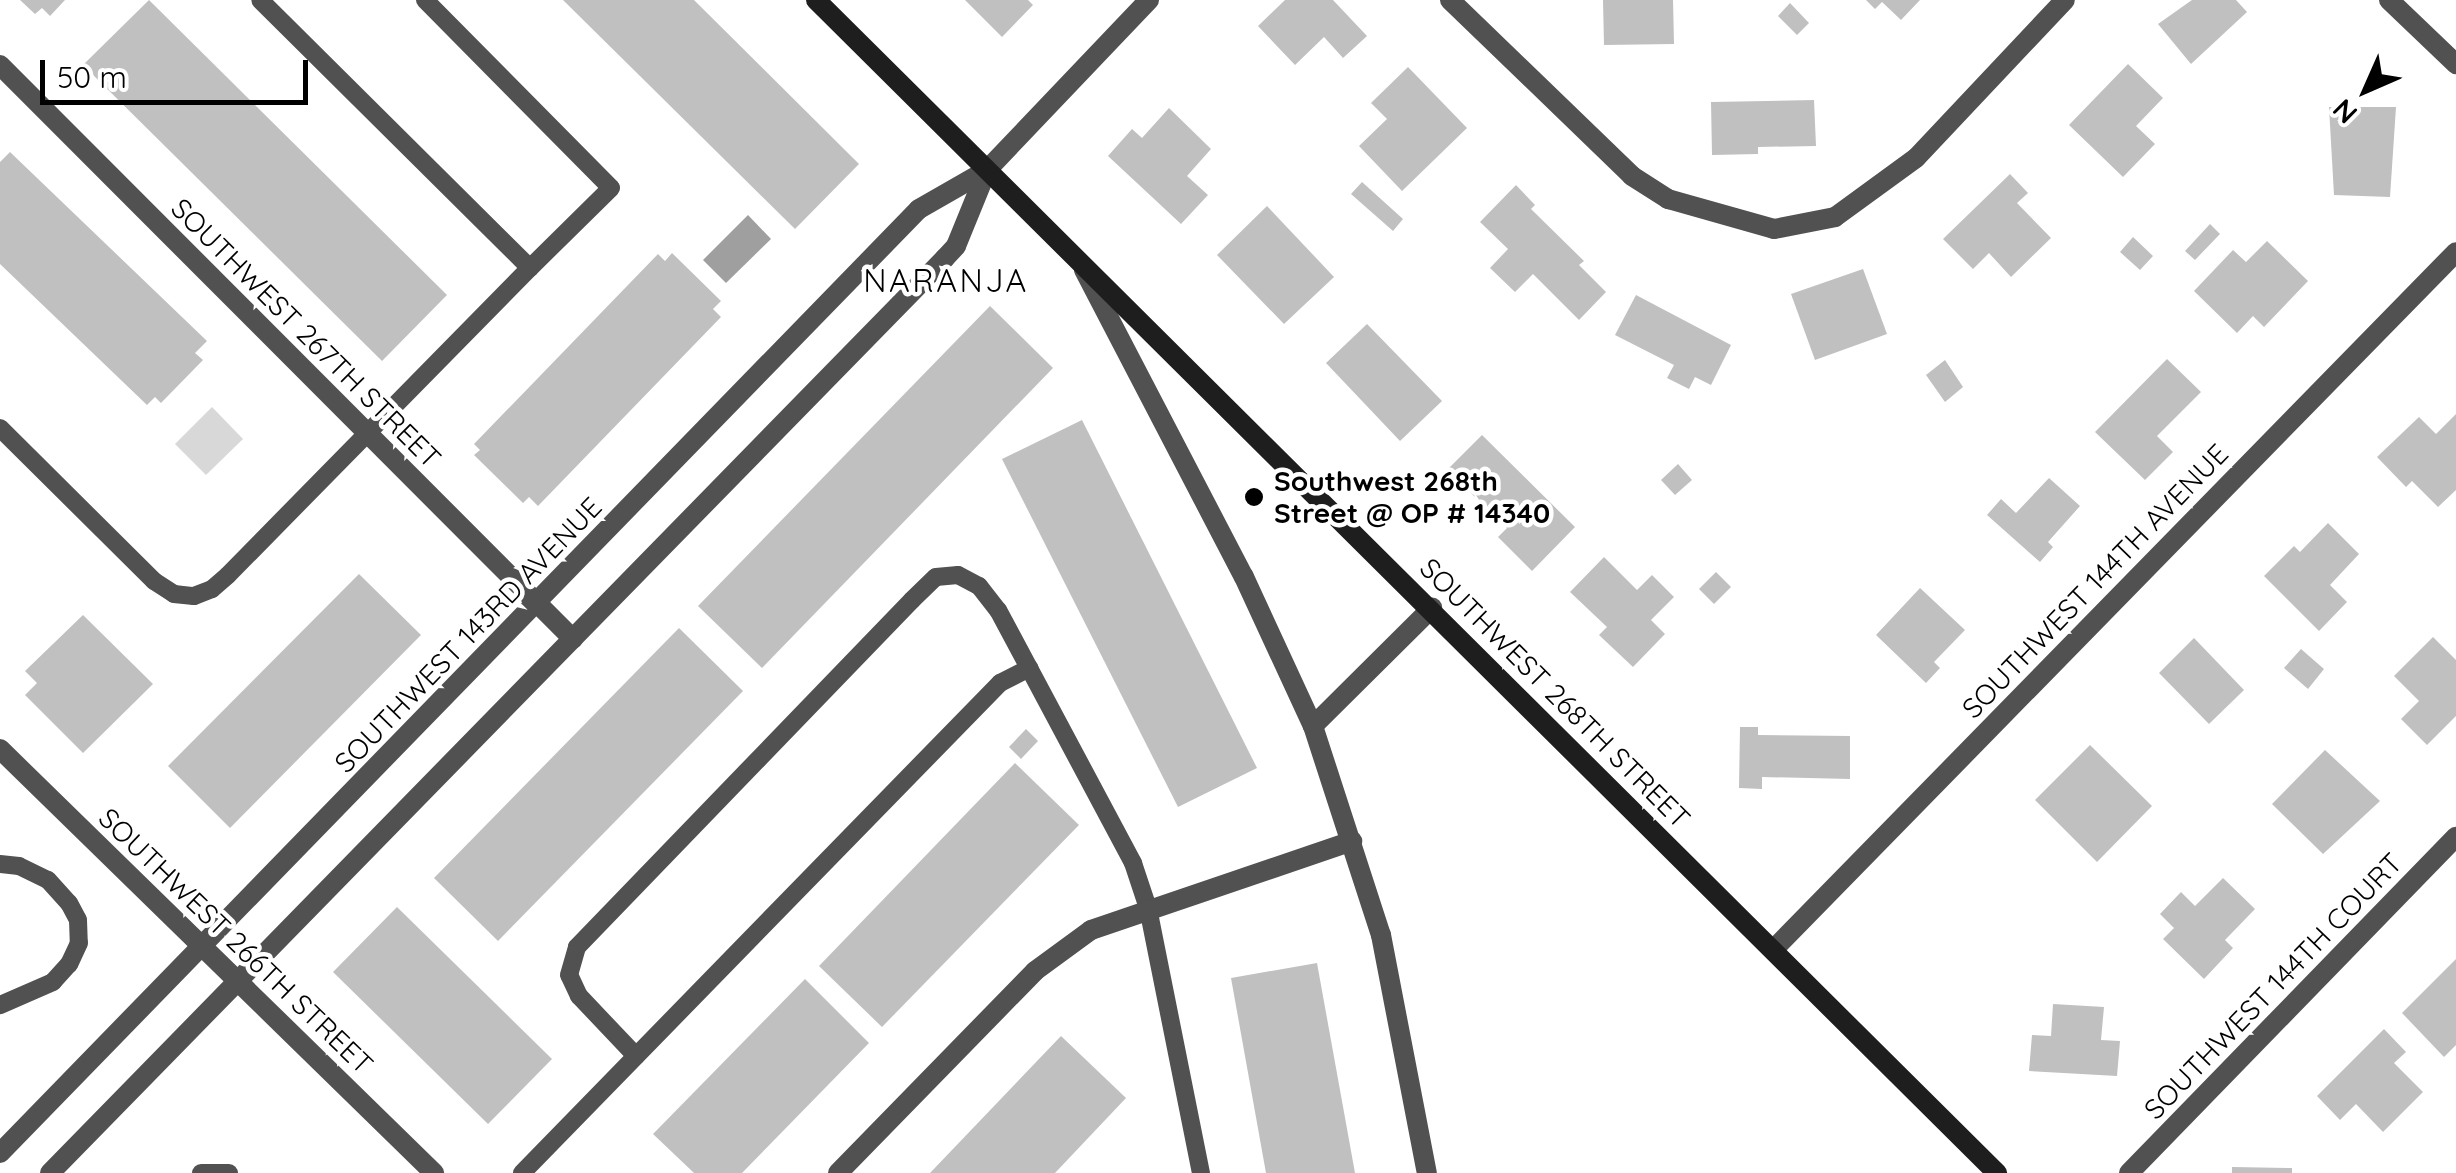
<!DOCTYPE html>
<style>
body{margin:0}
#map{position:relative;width:2456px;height:1173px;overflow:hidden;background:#fff;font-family:Quicksand,sans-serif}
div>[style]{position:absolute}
.green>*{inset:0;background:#d8d8d8}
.water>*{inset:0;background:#9f9f9f}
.building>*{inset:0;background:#c0c0c0}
.service>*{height:18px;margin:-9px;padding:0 9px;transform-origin:9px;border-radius:9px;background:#515151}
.minor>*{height:20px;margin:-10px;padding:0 10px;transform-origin:10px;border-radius:10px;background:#515151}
.secondary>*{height:20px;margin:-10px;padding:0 10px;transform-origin:10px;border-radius:10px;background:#1e1e1e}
.dots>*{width:28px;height:28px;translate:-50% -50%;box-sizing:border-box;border:5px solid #fff;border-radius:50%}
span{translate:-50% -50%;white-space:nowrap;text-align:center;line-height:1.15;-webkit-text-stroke:9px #fff;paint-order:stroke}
.street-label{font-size:28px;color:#000}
.poi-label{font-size:28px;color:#000;font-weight:700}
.left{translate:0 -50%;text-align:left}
.quarter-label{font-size:32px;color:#000;letter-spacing:2.5px}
.north{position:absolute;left:2316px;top:40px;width:100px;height:100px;-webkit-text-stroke:8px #fff;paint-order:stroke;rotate:225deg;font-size:28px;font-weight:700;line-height:40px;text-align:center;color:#000}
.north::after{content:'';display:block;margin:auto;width:35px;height:45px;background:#000;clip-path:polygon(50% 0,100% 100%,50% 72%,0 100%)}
.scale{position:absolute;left:40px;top:60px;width:268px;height:45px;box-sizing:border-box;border:5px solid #000;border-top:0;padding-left:12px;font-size:30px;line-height:35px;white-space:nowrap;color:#000;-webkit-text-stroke:8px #fff;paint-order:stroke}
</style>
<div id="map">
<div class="green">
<div style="clip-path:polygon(212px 407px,243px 439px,206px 475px,175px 444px)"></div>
</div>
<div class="water">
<div style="clip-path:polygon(748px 215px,771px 239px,726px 283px,703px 260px)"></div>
</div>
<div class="building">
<div style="clip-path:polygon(20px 0,65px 0,50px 16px,42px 8px,35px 14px)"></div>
<div style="clip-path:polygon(149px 0,447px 295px,382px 361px,83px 65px)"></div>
<div style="clip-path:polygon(563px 0,694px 0,859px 164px,795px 229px)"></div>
<div style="clip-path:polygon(965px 0,1028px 0,1033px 5px,1002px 37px)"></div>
<div style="clip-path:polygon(1285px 0,1333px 0,1367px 36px,1343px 58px,1324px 37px,1295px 65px,1258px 26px)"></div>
<div style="clip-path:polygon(1603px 0,1673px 0,1674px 44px,1604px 45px)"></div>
<div style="clip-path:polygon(1866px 0,1920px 0,1901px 20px,1882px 2px,1875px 9px)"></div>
<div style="clip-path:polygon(2192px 0,2236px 0,2247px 12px,2191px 64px,2158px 24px)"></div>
<div style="clip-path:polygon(1790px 3px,1809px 23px,1797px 35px,1778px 16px)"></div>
<div style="clip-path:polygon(2128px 64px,2163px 98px,2136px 126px,2155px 144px,2123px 177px,2069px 125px)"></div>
<div style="clip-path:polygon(1408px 67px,1467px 128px,1402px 191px,1359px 146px,1387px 119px,1371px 103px)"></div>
<div style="clip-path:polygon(1814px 100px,1816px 146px,1758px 147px,1758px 154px,1712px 155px,1711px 102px)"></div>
<div style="clip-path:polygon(2329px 107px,2396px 107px,2390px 197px,2334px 195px)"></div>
<div style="clip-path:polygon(1169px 108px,1211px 149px,1187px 176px,1208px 195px,1181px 224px,1108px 156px,1132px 129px,1142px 138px)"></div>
<div style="clip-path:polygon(10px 152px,207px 341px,195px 353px,203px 360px,161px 403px,155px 397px,147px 405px,0 264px,0 162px)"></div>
<div style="clip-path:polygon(2010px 174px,2028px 193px,2017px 203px,2051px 238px,2011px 277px,1989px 253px,1973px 269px,1943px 239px)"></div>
<div style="clip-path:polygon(1362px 182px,1403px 219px,1393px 231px,1351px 194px)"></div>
<div style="clip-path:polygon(1516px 185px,1535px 205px,1531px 209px,1584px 261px,1579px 265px,1606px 292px,1579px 320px,1533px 274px,1515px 292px,1490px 268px,1508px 249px,1480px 222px)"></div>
<div style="clip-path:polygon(1267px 206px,1334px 277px,1284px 324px,1217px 255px)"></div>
<div style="clip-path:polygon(2210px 224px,2220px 234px,2195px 260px,2185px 251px)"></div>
<div style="clip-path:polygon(2133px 237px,2153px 256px,2140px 270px,2120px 252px)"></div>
<div style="clip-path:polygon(2267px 241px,2308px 281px,2264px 327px,2253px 316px,2237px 333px,2194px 291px,2233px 250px,2246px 262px)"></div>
<div style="clip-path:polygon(672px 253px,721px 301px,713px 309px,721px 317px,538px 506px,529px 497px,523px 503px,474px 455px,480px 450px,474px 444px,658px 254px,665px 261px)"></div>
<div style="clip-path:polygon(1863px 269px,1887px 334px,1815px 360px,1791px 294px)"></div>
<div style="clip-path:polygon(1636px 295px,1731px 345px,1711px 385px,1695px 377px,1689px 389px,1667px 378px,1674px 365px,1615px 335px)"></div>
<div style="clip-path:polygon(990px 306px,1053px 368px,762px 668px,698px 606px)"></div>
<div style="clip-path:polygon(1367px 324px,1442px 401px,1400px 441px,1326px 363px)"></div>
<div style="clip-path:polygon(2167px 359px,2201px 392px,2157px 436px,2173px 452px,2145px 480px,2095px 432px)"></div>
<div style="clip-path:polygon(1945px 360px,1963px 387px,1945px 402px,1926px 375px)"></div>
<div style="clip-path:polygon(2456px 414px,2456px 490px,2438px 507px,2412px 481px,2406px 487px,2377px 457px,2419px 417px,2436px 434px)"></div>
<div style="clip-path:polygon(1082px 420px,1257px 768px,1178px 807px,1002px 459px)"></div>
<div style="clip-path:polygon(1482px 435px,1575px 527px,1532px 571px,1498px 537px,1507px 528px,1447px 470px)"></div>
<div style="clip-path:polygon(1678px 464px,1692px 480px,1675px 495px,1661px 480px)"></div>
<div style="clip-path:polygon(2049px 478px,2080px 506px,2048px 542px,2053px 547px,2040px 562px,1987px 515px,2001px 499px,2016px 513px)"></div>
<div style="clip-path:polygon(2328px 523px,2359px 554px,2330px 585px,2347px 602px,2319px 631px,2264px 576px,2294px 546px,2300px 552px)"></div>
<div style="clip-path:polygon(1604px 557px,1637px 590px,1652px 575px,1674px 597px,1651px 620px,1665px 634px,1633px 667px,1599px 635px,1607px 627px,1570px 592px)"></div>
<div style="clip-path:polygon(1716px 572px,1731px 587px,1714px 604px,1699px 589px)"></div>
<div style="clip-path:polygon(359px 574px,421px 635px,230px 828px,168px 766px)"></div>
<div style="clip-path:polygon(1920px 588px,1965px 630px,1934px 662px,1940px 668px,1926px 683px,1876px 635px)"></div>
<div style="clip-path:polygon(83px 615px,153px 684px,83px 753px,25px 695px,37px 683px,25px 671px)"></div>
<div style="clip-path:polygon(679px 628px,743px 691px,498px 941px,434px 878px)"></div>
<div style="clip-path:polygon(2433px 637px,2456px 660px,2456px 716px,2427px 745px,2401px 719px,2419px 701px,2394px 676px)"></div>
<div style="clip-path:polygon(2194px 638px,2244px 690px,2209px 724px,2159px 673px)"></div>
<div style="clip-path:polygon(2301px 649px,2324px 669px,2308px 689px,2284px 668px)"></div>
<div style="clip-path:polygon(1740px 727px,1758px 727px,1758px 735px,1850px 736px,1850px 779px,1762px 777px,1762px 789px,1739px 788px)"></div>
<div style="clip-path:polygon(1026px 729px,1038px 741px,1021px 759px,1009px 747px)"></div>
<div style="clip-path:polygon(2090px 745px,2152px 806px,2097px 862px,2035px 800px)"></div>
<div style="clip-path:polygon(2325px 750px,2380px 801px,2323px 854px,2272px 804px)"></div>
<div style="clip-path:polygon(1015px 763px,1079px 825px,882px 1027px,819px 966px)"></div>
<div style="clip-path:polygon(2223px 878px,2255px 909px,2225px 940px,2233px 948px,2204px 979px,2163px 939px,2174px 928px,2160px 914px,2181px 892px,2195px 906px)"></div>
<div style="clip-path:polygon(397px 907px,552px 1059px,488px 1124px,333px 972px)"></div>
<div style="clip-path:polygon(2456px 959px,2456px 1045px,2444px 1057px,2402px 1013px)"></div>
<div style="clip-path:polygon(1317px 963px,1355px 1173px,1266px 1173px,1231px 978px)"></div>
<div style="clip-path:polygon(805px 979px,869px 1043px,742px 1173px,694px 1173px,653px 1134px)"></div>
<div style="clip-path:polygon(2053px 1004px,2104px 1007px,2101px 1040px,2120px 1041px,2117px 1076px,2029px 1071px,2032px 1035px,2051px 1036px)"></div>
<div style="clip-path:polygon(2384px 1029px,2406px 1052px,2394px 1063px,2423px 1092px,2383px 1132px,2356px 1104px,2340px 1120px,2317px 1096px)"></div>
<div style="clip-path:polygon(1061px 1036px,1126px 1098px,1055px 1173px,930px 1173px)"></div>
<div style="clip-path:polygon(2232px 1167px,2292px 1168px,2292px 1173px,2232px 1173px)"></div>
</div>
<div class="service">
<div style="left:425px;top:0;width:264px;rotate:45.3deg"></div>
<div style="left:611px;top:188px;width:114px;rotate:135.4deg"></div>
<div style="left:0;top:428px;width:217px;rotate:44.8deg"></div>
<div style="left:154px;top:581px;width:24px;rotate:33deg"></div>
<div style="left:174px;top:594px;width:20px;rotate:6deg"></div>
<div style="left:194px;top:596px;width:19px;rotate:-21deg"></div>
<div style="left:212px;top:589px;width:21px;rotate:-41deg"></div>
<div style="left:228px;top:575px;width:431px;rotate:-45.5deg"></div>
<div style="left:530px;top:268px;width:380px;rotate:-135.2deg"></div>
<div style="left:0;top:864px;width:19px;rotate:6deg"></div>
<div style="left:19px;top:866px;width:32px;rotate:26deg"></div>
<div style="left:48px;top:880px;width:31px;rotate:48deg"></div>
<div style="left:69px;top:903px;width:19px;rotate:62deg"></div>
<div style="left:78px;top:920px;width:23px;rotate:88deg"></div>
<div style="left:79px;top:943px;width:23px;rotate:115deg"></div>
<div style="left:69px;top:964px;width:24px;rotate:132deg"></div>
<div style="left:53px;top:982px;width:58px;rotate:156.5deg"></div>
<div style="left:636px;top:1056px;width:83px;rotate:-133.5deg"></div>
<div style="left:579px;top:996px;width:23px;rotate:-115deg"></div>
<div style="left:569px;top:975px;width:29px;rotate:-74deg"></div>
<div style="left:577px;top:947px;width:482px;rotate:-46deg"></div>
<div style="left:912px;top:600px;width:33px;rotate:-44deg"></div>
<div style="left:936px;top:577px;width:22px;rotate:-5deg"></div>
<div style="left:958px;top:575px;width:24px;rotate:28deg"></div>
<div style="left:979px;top:586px;width:31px;rotate:52deg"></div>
<div style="left:998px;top:610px;width:287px;rotate:61.9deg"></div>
<div style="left:1133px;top:863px;width:47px;rotate:71.6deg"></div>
<div style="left:1148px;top:908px;width:270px;rotate:78.7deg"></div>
<div style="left:201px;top:1173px;width:28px"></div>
<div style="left:522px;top:1173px;width:685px;rotate:-45.71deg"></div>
<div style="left:1000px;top:683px;width:33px;rotate:-27deg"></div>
</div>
<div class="minor">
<div style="left:1450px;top:0;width:253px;rotate:44deg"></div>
<div style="left:1632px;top:176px;width:43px;rotate:32.6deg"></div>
<div style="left:1668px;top:199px;width:110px;rotate:15.8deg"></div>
<div style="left:1774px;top:229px;width:62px;rotate:-11.1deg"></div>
<div style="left:1835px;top:217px;width:100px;rotate:-36.1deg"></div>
<div style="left:1916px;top:158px;width:217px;rotate:-46.7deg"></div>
<div style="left:2389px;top:0;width:93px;rotate:43.7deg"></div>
<div style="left:0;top:65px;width:811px;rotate:45.05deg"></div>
<div style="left:1084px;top:270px;width:346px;rotate:62.5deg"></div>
<div style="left:1244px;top:577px;width:164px;rotate:65.2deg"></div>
<div style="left:1313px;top:726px;width:220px;rotate:72deg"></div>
<div style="left:1381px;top:935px;width:242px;rotate:79.1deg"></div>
<div style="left:1313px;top:726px;width:168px;rotate:-44.8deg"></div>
<div style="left:0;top:749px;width:607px;rotate:44.33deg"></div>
<div style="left:1774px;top:949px;width:975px;rotate:-45.62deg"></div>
<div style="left:0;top:1153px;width:1317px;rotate:-45.77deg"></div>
<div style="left:919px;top:209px;width:78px;rotate:-29.8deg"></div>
<div style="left:987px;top:170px;width:235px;rotate:-46.4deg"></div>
<div style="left:50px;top:1173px;width:1280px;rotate:-45.63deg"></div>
<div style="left:945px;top:258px;width:16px;rotate:-47deg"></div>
<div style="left:956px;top:246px;width:82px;rotate:-67.8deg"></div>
<div style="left:838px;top:1173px;width:282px;rotate:-45.7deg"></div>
<div style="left:1035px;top:971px;width:69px;rotate:-36.2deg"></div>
<div style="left:1091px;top:930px;width:276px;rotate:-18.8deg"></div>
<div style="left:2129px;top:1173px;width:469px;rotate:-45.8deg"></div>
</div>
<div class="secondary">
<div style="left:816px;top:0;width:1665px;rotate:44.81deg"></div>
</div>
<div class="dots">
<div style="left:1254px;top:497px;background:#000"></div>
</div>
<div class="street-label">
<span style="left:306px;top:333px;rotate:45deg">SOUTHWEST 267TH STREET</span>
<span style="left:2095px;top:581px;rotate:-46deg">SOUTHWEST 144TH AVENUE</span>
<span style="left:468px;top:635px;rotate:-46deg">SOUTHWEST 143RD AVENUE</span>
<span style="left:1555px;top:693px;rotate:45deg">SOUTHWEST 268TH STREET</span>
<span style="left:236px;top:941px;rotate:44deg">SOUTHWEST 266TH STREET</span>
<span style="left:2273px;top:986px;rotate:-46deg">SOUTHWEST 144TH COURT</span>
</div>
<div class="poi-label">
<span class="left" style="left:1274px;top:497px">Southwest 268th<br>Street @ OP # 14340</span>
</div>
<div class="quarter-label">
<span style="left:946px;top:280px">NARANJA</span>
</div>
<div class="north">N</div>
<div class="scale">50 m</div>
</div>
